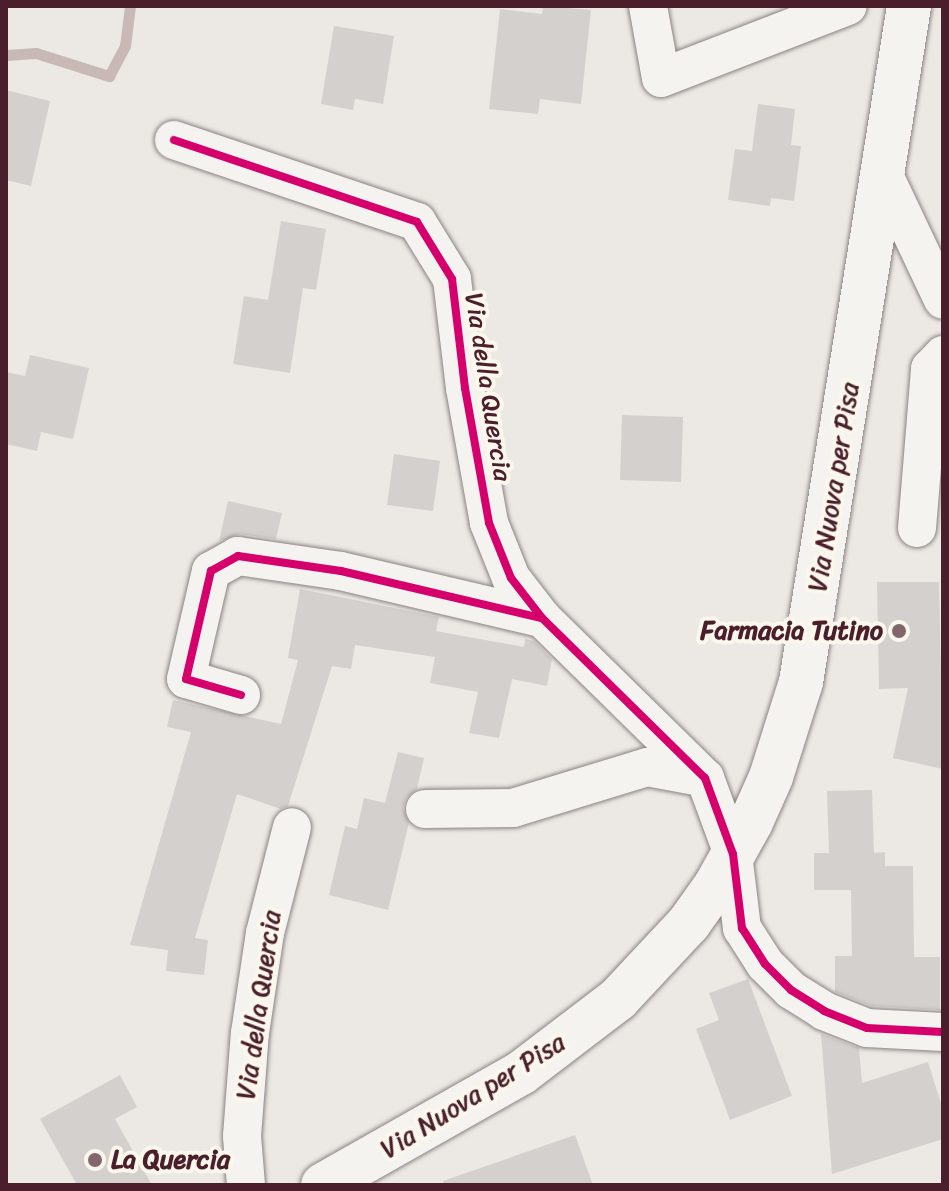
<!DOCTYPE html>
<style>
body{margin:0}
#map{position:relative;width:949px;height:1191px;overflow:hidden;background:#ece9e4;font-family:Sriracha,sans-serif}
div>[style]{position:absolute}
.stream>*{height:11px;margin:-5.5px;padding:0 5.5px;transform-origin:5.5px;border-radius:5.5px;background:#c8b9b6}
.building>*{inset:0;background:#d4d0cd}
.roads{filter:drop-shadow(0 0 2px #8b8282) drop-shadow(0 0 2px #8b8282)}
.minor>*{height:38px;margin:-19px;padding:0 19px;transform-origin:19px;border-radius:19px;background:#f4f3ef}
.major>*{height:44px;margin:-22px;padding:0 22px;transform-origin:22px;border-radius:22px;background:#f4f3ef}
.cycleway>*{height:8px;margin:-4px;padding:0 4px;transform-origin:4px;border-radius:4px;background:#d6006c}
.dots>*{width:22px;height:22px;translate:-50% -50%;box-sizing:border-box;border:4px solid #fbf7ec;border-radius:50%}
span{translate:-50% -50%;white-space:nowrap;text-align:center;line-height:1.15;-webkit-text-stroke:8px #fbf7ec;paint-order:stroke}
.street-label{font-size:26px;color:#4a1f2b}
.poi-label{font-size:26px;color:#4a1f2b;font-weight:700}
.right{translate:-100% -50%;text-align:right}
.left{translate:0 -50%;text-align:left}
.frame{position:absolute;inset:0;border:8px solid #4a1f2b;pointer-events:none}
</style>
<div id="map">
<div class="stream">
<div style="left:6px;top:55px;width:30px;rotate:-4deg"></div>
<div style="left:36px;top:53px;width:77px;rotate:17.5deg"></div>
<div style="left:109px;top:76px;width:34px;rotate:-62deg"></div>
<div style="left:125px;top:46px;width:40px;rotate:-82.9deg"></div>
</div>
<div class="building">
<div style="clip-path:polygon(543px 6px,591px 10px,581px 104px,540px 99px,538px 114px,489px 109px,500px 9px,542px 14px)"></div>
<div style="clip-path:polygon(334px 26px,394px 36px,383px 104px,355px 99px,353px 110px,321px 104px)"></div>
<div style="clip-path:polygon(6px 90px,50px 101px,31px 186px,6px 180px)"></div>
<div style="clip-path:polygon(758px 104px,795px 109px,791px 145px,801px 146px,794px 201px,771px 198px,770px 206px,728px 200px,735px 149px,752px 151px)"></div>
<div style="clip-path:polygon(281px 221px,326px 229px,316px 290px,303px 288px,290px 373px,233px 364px,244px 296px,268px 300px)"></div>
<div style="clip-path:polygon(30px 355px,89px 368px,73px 439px,41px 432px,37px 451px,6px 444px,6px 372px,25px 376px)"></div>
<div style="clip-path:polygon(622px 415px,683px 417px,681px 482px,620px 480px)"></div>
<div style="clip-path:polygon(394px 454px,440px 461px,433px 511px,387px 505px)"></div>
<div style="clip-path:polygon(228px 501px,282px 513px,276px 539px,240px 534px,219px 541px)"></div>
<div style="clip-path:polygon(877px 582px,939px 582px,943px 769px,893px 758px,908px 688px,879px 689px)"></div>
<div style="clip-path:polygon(300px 589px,439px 617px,436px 631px,524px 647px,525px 639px,534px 641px,552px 659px,547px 686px,512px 679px,499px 738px,469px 733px,478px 692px,430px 683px,435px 657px,355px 645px,351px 669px,332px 666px,288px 806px,281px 809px,237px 794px,195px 938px,208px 940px,204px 975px,166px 971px,168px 950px,130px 945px,191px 732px,167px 727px,173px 700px,281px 724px,298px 660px,288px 658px)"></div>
<div style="clip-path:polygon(398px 752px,424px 758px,417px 789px,406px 798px,403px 808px,409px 823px,388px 910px,329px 895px,345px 826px,357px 829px,364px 798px,385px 803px)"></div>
<div style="clip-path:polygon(872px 790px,874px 853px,885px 852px,885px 866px,913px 866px,914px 957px,940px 957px,940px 1010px,872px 1006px,835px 992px,835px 956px,852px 956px,851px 890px,814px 890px,814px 853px,829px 853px,827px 791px)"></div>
<div style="clip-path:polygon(748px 979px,792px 1096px,730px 1120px,696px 1029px,719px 1020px,709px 993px)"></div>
<div style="clip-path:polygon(821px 1034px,859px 1048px,862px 1083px,928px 1062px,943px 1110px,943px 1139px,832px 1174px)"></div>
<div style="clip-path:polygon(120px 1075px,137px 1107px,115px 1119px,152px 1185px,77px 1185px,40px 1119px)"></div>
<div style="clip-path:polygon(575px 1135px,593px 1185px,444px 1185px,443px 1181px)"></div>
</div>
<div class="roads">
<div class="minor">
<div style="left:648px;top:6px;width:73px;rotate:79.8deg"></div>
<div style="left:661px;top:78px;width:200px;rotate:-21.1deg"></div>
<div style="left:174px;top:140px;width:256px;rotate:18.6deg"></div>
<div style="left:417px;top:222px;width:67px;rotate:58.4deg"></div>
<div style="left:452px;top:279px;width:110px;rotate:83.2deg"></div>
<div style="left:465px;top:388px;width:137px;rotate:79.9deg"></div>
<div style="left:489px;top:523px;width:59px;rotate:68.2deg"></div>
<div style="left:511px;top:578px;width:51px;rotate:52.2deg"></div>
<div style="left:883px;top:173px;width:140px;rotate:64.7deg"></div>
<div style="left:917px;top:528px;width:160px;rotate:-85.3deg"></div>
<div style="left:930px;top:369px;width:19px;rotate:-47deg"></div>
<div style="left:241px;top:695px;width:57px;rotate:-163.8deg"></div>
<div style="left:186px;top:679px;width:111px;rotate:-77deg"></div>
<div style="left:211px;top:571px;width:31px;rotate:-29deg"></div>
<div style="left:238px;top:556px;width:104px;rotate:8.3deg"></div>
<div style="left:341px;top:571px;width:206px;rotate:13.2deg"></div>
<div style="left:542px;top:618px;width:228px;rotate:44.5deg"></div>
<div style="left:705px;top:778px;width:81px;rotate:69.8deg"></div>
<div style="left:733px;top:854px;width:75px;rotate:83.1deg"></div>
<div style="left:742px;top:928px;width:43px;rotate:57.4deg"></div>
<div style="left:765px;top:964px;width:37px;rotate:45deg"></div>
<div style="left:791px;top:990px;width:39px;rotate:32deg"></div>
<div style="left:824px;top:1011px;width:46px;rotate:21.6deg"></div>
<div style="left:867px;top:1028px;width:76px;rotate:3deg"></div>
<div style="left:425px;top:809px;width:88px;rotate:-0.7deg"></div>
<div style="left:513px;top:808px;width:140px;rotate:-17deg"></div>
<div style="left:647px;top:767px;width:59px;rotate:10.7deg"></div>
<div style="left:246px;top:1185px;width:49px;rotate:-94.7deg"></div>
<div style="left:242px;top:1136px;width:103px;rotate:-85.6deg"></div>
<div style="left:250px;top:1033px;width:101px;rotate:-81.5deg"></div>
<div style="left:265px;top:933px;width:109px;rotate:-75.7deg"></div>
</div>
<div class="major">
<div style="left:323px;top:1185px;width:227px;rotate:-29.5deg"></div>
<div style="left:521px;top:1073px;width:122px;rotate:-37.3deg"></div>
<div style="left:618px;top:999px;width:104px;rotate:-46.9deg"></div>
<div style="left:689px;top:923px;width:47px;rotate:-54.6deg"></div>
<div style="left:716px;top:885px;width:72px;rotate:-60.9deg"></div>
<div style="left:751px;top:822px;width:49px;rotate:-66deg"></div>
<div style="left:771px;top:777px;width:100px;rotate:-72.5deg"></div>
<div style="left:801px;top:682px;width:685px;rotate:-80.92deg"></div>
</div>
</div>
<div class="cycleway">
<div style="left:174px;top:140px;width:256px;rotate:18.6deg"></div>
<div style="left:417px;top:222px;width:67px;rotate:58.4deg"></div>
<div style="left:452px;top:279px;width:110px;rotate:83.2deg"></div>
<div style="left:465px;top:388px;width:137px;rotate:79.9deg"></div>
<div style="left:489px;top:523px;width:59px;rotate:68.2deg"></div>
<div style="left:511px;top:578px;width:51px;rotate:52.2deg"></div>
<div style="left:241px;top:695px;width:57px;rotate:-163.8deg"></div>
<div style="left:186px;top:679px;width:111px;rotate:-77deg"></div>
<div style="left:211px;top:571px;width:31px;rotate:-29deg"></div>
<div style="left:238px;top:556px;width:104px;rotate:8.3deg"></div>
<div style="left:341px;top:571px;width:206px;rotate:13.2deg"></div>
<div style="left:542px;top:618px;width:228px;rotate:44.5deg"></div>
<div style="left:705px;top:778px;width:81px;rotate:69.8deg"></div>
<div style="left:733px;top:854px;width:75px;rotate:83.1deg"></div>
<div style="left:742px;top:928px;width:43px;rotate:57.4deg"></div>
<div style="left:765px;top:964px;width:37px;rotate:45deg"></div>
<div style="left:791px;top:990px;width:39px;rotate:32deg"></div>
<div style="left:824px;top:1011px;width:46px;rotate:21.6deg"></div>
<div style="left:867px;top:1028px;width:76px;rotate:3deg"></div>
</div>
<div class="dots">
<div style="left:899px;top:631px;background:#83666c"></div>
<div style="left:95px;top:1160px;background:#83666c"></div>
</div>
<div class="street-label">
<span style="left:488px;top:387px;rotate:81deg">Via della Quercia</span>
<span style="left:834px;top:487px;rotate:-81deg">Via Nuova per Pisa</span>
<span style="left:259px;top:1005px;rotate:-82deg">Via della Quercia</span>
<span style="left:473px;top:1096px;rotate:-32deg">Via Nuova per Pisa</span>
</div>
<div class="poi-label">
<span class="right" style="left:883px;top:631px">Farmacia Tutino</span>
<span class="left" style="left:111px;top:1160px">La Quercia</span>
</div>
<div class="frame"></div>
</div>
